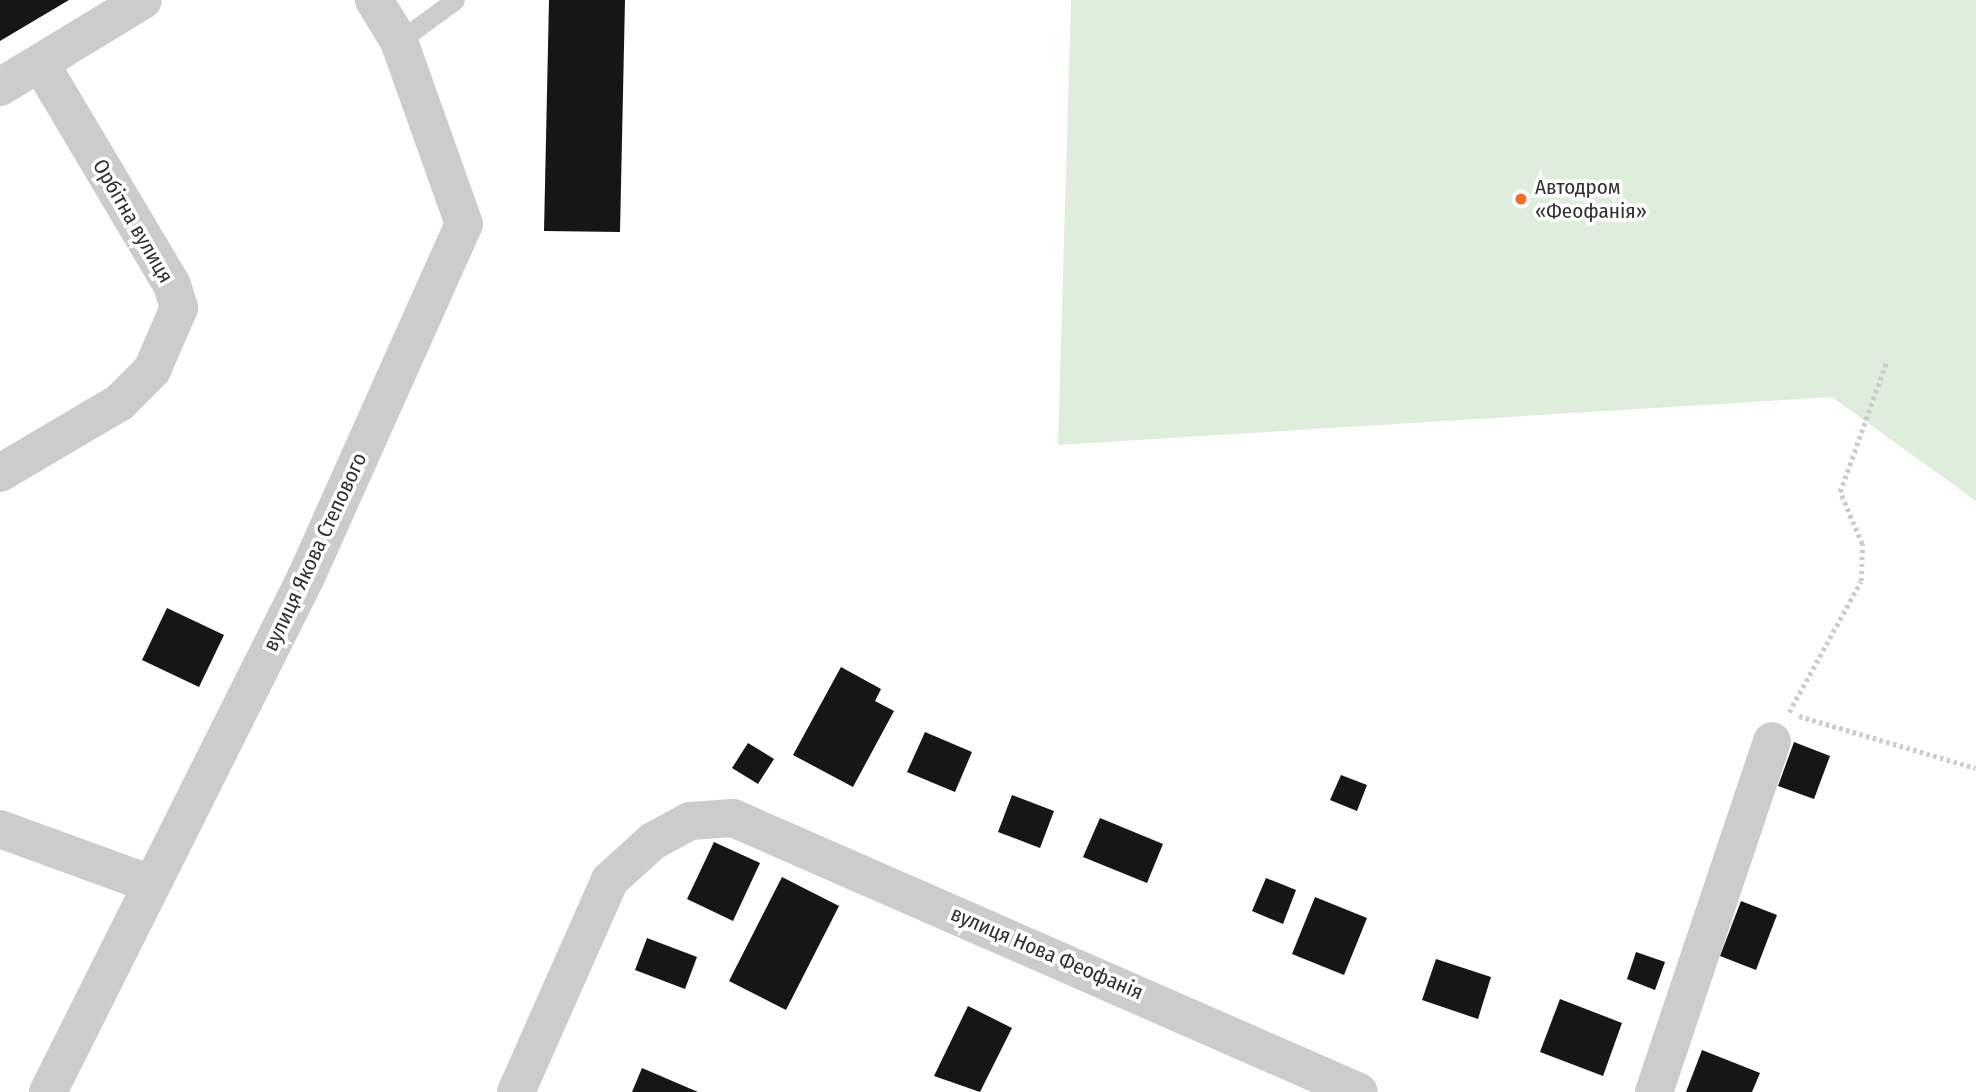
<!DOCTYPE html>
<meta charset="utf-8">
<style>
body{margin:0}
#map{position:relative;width:1976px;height:1092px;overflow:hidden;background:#fff;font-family:"Fira Sans Condensed",sans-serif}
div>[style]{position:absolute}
.green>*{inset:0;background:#deeddc}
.building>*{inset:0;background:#161616}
.path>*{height:4.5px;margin-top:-2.25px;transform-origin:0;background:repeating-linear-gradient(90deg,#ccc 0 3.5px,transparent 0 7px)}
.lane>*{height:19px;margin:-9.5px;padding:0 9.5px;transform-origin:9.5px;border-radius:9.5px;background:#ccc}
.street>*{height:38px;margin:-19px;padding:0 19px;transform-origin:19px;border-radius:19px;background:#ccc}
.dots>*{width:19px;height:19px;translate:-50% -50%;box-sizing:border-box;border:4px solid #fff;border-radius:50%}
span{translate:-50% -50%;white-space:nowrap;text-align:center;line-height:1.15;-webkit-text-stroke:7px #fff;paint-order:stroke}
.poi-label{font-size:21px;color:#2f2f2f}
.left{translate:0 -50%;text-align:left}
.street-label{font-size:21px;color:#2f2f2f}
</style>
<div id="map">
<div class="green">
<div style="clip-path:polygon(1071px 0,1976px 0,1976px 501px,1832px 397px,1058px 445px)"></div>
</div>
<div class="building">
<div style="clip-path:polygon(0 0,69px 0,0 41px)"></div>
<div style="clip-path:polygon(549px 0,625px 0,620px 232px,544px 231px)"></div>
<div style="clip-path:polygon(167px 608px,224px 635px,199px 687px,142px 660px)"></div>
<div style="clip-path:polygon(841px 667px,881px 689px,875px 701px,894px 711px,853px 787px,793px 755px)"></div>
<div style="clip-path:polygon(925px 732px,972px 752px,955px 792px,907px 772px)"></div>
<div style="clip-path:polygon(1794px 742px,1830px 756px,1814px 799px,1778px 786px)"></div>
<div style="clip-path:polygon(748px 743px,774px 759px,758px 784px,732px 768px)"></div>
<div style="clip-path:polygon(1341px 775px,1367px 785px,1357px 811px,1330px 800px)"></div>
<div style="clip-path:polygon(1012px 795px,1054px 811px,1040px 848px,998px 832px)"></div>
<div style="clip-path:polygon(1100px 818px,1163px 844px,1147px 883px,1083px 857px)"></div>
<div style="clip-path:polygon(714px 842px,760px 863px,733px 921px,687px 899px)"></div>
<div style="clip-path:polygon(782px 877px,839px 906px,786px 1010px,729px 981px)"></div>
<div style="clip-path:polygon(1266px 878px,1296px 890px,1283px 924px,1252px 911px)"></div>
<div style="clip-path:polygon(1315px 897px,1367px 918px,1344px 975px,1292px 954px)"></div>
<div style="clip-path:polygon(1741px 901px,1777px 915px,1756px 970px,1720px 956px)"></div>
<div style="clip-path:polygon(647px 938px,697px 957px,685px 989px,635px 970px)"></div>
<div style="clip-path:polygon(1636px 952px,1665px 962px,1655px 990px,1627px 979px)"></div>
<div style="clip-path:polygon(1436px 959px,1491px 977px,1478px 1019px,1422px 1000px)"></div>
<div style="clip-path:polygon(1560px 999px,1622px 1023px,1603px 1076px,1540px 1052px)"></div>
<div style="clip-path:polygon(968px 1006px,1012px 1028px,980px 1092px,934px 1076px)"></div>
<div style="clip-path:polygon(1702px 1050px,1760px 1073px,1752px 1092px,1686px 1092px)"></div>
<div style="clip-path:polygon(642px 1068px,698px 1092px,632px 1092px)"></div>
</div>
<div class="path">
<div style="left:1789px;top:712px;width:149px;rotate:-61.2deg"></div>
<div style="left:1861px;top:581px;width:37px;rotate:-88deg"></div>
<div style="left:1862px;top:544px;width:56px;rotate:-112.9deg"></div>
<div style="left:1840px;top:492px;width:140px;rotate:-70.4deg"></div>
<div style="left:1799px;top:716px;width:184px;rotate:16.4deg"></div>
</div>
<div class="lane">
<div style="left:399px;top:41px;width:69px;rotate:-36.2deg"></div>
</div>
<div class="street">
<div style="left:0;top:87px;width:167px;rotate:-31.3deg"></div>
<div style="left:0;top:473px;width:138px;rotate:-30.5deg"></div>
<div style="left:119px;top:403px;width:47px;rotate:-45deg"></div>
<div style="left:152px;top:370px;width:68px;rotate:-66.5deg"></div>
<div style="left:179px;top:308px;width:24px;rotate:-107deg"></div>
<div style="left:172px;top:285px;width:258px;rotate:-120.7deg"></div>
<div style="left:0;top:829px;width:161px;rotate:20deg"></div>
<div style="left:48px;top:1092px;width:576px;rotate:-63.39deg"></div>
<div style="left:306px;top:577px;width:387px;rotate:-65.9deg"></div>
<div style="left:464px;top:224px;width:194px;rotate:-109.6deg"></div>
<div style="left:399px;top:41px;width:48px;rotate:-121.4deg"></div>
<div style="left:516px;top:1092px;width:232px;rotate:-66.1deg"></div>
<div style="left:610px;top:880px;width:58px;rotate:-42.2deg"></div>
<div style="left:653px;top:841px;width:42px;rotate:-28.4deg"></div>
<div style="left:690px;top:821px;width:43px;rotate:-4deg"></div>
<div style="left:733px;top:818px;width:683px;rotate:23.64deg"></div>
<div style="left:1654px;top:1092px;width:370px;rotate:-71.4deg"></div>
</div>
<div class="dots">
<div style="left:1521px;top:199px;background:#ed6f2a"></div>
</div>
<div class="poi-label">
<span class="left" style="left:1535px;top:199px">Автодром<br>«Феофанія»</span>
</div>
<div class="street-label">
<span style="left:133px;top:221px;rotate:60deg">Орбітна вулиця</span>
<span style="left:315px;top:552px;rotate:-65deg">вулиця Якова Степового</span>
<span style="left:1047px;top:953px;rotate:23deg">вулиця Нова Феофанія</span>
</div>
</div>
